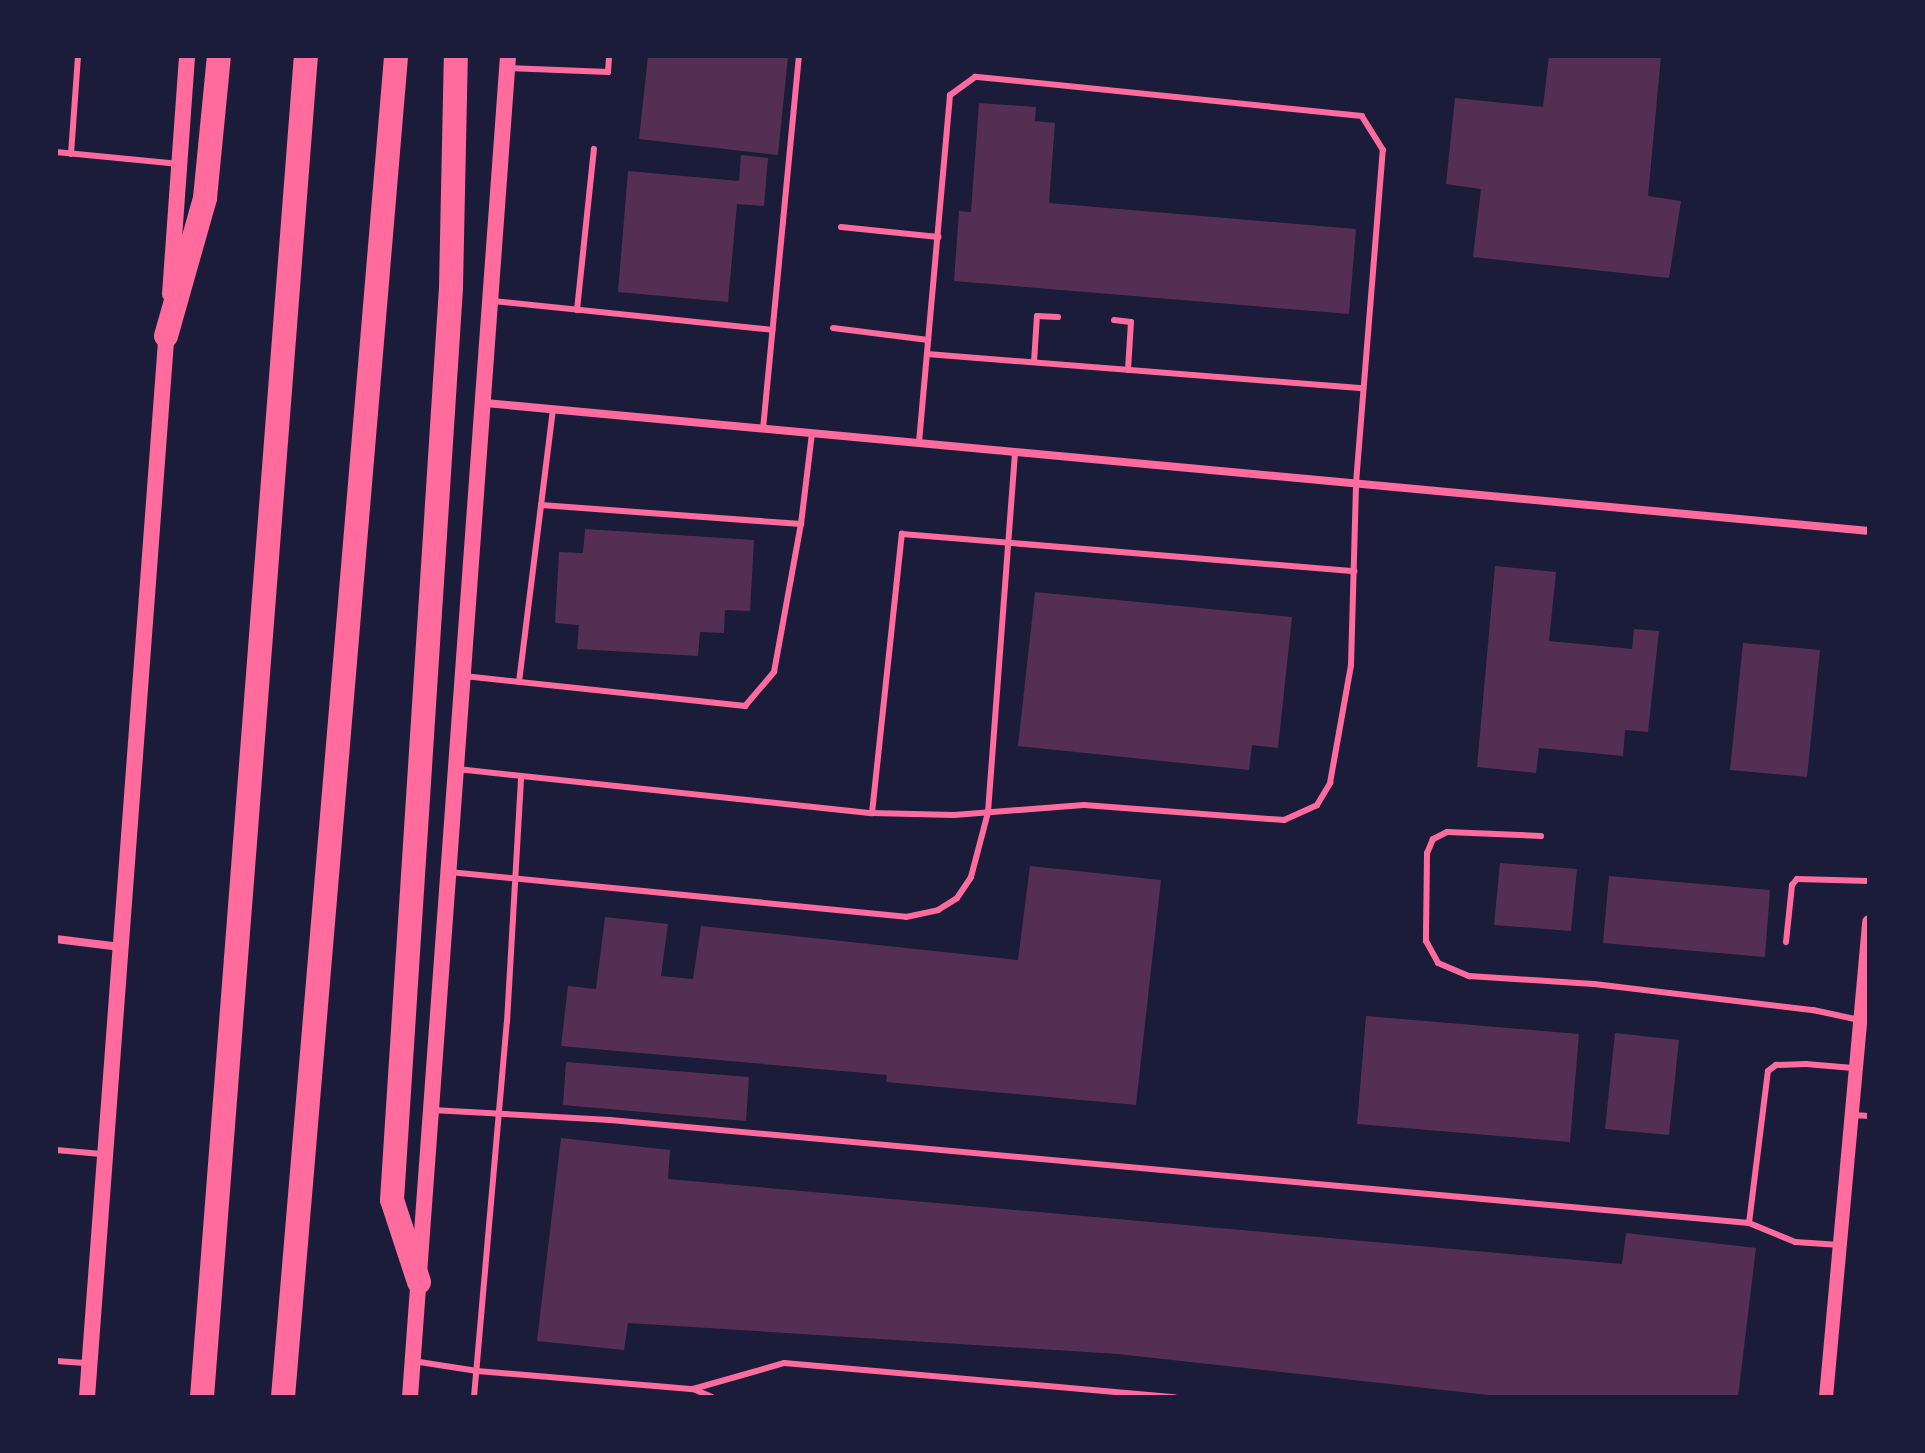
<!DOCTYPE html>
<style>
body{margin:0}
#map{position:relative;width:1925px;height:1453px;overflow:hidden;background:#1b1b3a;font-family:"Fira Sans",sans-serif}
div>[style]{position:absolute}
.building>*{inset:0;background:#542f53}
.service>*{height:6px;margin:-3px;padding:0 3px;transform-origin:3px;border-radius:3px;background:#ff6b9d}
.minor>*{height:8px;margin:-4px;padding:0 4px;transform-origin:4px;border-radius:4px;background:#ff6b9d}
.tertiary>*{height:14px;margin:-7px;padding:0 7px;transform-origin:7px;border-radius:7px;background:#ff6b9d}
.secondary>*{height:16px;margin:-8px;padding:0 8px;transform-origin:8px;border-radius:8px;background:#ff6b9d}
.motorway>*{height:24px;margin:-12px;padding:0 12px;transform-origin:12px;border-radius:12px;background:#ff6b9d}
span{translate:-50% -50%;white-space:nowrap;text-align:center;line-height:1.15;-webkit-text-stroke:6px #1b1b3a;paint-order:stroke}
.frame{position:absolute;inset:0;border:58px solid #1b1b3a;pointer-events:none}
</style>
<div id="map">
<div class="building">
<div style="clip-path:polygon(648px 56px,788px 56px,778px 155px,639px 139px)"></div>
<div style="clip-path:polygon(1549px 56px,1661px 56px,1648px 196px,1681px 201px,1669px 278px,1473px 257px,1481px 189px,1446px 184px,1455px 98px,1543px 107px)"></div>
<div style="clip-path:polygon(979px 103px,1036px 107px,1035px 121px,1055px 123px,1049px 203px,1356px 229px,1349px 314px,954px 281px,959px 211px,971px 212px)"></div>
<div style="clip-path:polygon(741px 155px,768px 158px,764px 206px,737px 204px,728px 302px,618px 292px,628px 171px,739px 181px)"></div>
<div style="clip-path:polygon(585px 529px,754px 540px,750px 611px,725px 610px,724px 633px,700px 632px,698px 656px,577px 649px,579px 625px,555px 623px,559px 552px,583px 553px)"></div>
<div style="clip-path:polygon(1495px 566px,1556px 572px,1549px 641px,1632px 649px,1634px 629px,1659px 631px,1648px 732px,1625px 730px,1623px 756px,1539px 748px,1536px 773px,1477px 767px)"></div>
<div style="clip-path:polygon(1035px 592px,1292px 617px,1278px 748px,1252px 745px,1249px 770px,1018px 746px)"></div>
<div style="clip-path:polygon(1743px 643px,1820px 650px,1807px 777px,1730px 770px)"></div>
<div style="clip-path:polygon(1500px 863px,1577px 869px,1571px 931px,1494px 925px)"></div>
<div style="clip-path:polygon(1030px 866px,1161px 880px,1136px 1105px,886px 1082px,887px 1075px,561px 1046px,568px 986px,596px 989px,605px 917px,668px 924px,661px 976px,693px 979px,701px 926px,1018px 960px)"></div>
<div style="clip-path:polygon(1609px 876px,1770px 890px,1765px 957px,1603px 943px)"></div>
<div style="clip-path:polygon(1366px 1016px,1579px 1034px,1570px 1142px,1357px 1124px)"></div>
<div style="clip-path:polygon(1615px 1033px,1679px 1040px,1669px 1135px,1605px 1129px)"></div>
<div style="clip-path:polygon(566px 1062px,749px 1077px,746px 1121px,563px 1105px)"></div>
<div style="clip-path:polygon(561px 1138px,670px 1150px,668px 1179px,1622px 1264px,1626px 1233px,1756px 1248px,1738px 1397px,1506px 1397px,1118px 1354px,628px 1323px,624px 1350px,537px 1341px)"></div>
</div>
<div class="service">
<div style="left:507px;top:68px;width:101px;rotate:2.3deg"></div>
<div style="left:608px;top:72px;width:16px;rotate:-86deg"></div>
<div style="left:56px;top:152px;width:124px;rotate:5.6deg"></div>
<div style="left:71px;top:154px;width:98px;rotate:-85.9deg"></div>
<div style="left:841px;top:227px;width:98px;rotate:5.9deg"></div>
<div style="left:493px;top:301px;width:281px;rotate:5.9deg"></div>
<div style="left:577px;top:310px;width:162px;rotate:-84deg"></div>
<div style="left:1114px;top:320px;width:17px;rotate:7deg"></div>
<div style="left:1131px;top:322px;width:48px;rotate:93.6deg"></div>
<div style="left:833px;top:328px;width:96px;rotate:7.2deg"></div>
<div style="left:927px;top:354px;width:437px;rotate:4.5deg"></div>
<div style="left:1034px;top:362px;width:46px;rotate:-86.3deg"></div>
<div style="left:1037px;top:316px;width:21px;rotate:3deg"></div>
<div style="left:763px;top:429px;width:375px;rotate:-84.5deg"></div>
<div style="left:541px;top:505px;width:261px;rotate:4.2deg"></div>
<div style="left:464px;top:676px;width:283px;rotate:6.1deg"></div>
<div style="left:745px;top:706px;width:45px;rotate:-49.5deg"></div>
<div style="left:774px;top:672px;width:150px;rotate:-79.7deg"></div>
<div style="left:801px;top:524px;width:92px;rotate:-83.1deg"></div>
<div style="left:519px;top:682px;width:275px;rotate:-82.9deg"></div>
<div style="left:457px;top:769px;width:417px;rotate:6.1deg"></div>
<div style="left:872px;top:813px;width:82px;rotate:1.4deg"></div>
<div style="left:954px;top:815px;width:130px;rotate:-4.4deg"></div>
<div style="left:1084px;top:805px;width:201px;rotate:4.3deg"></div>
<div style="left:1284px;top:820px;width:36px;rotate:-24deg"></div>
<div style="left:1317px;top:805px;width:26px;rotate:-59deg"></div>
<div style="left:1330px;top:783px;width:120px;rotate:-79.9deg"></div>
<div style="left:1351px;top:665px;width:182px;rotate:-88.4deg"></div>
<div style="left:1356px;top:483px;width:334px;rotate:-85.4deg"></div>
<div style="left:1383px;top:150px;width:40px;rotate:-122deg"></div>
<div style="left:1362px;top:116px;width:389px;rotate:-174.2deg"></div>
<div style="left:975px;top:77px;width:31px;rotate:144deg"></div>
<div style="left:950px;top:95px;width:349px;rotate:95.1deg"></div>
<div style="left:872px;top:813px;width:281px;rotate:-83.9deg"></div>
<div style="left:902px;top:534px;width:454px;rotate:4.7deg"></div>
<div style="left:1541px;top:836px;width:94px;rotate:-177.6deg"></div>
<div style="left:1447px;top:832px;width:16px;rotate:153deg"></div>
<div style="left:1433px;top:839px;width:15px;rotate:113deg"></div>
<div style="left:1427px;top:853px;width:88px;rotate:90.7deg"></div>
<div style="left:1426px;top:941px;width:25px;rotate:61deg"></div>
<div style="left:1438px;top:963px;width:34px;rotate:23deg"></div>
<div style="left:1469px;top:976px;width:125px;rotate:3.7deg"></div>
<div style="left:1594px;top:984px;width:221px;rotate:6.8deg"></div>
<div style="left:1813px;top:1010px;width:57px;rotate:12.1deg"></div>
<div style="left:449px;top:872px;width:459px;rotate:5.6deg"></div>
<div style="left:906px;top:917px;width:33px;rotate:-12deg"></div>
<div style="left:938px;top:910px;width:22px;rotate:-32deg"></div>
<div style="left:957px;top:898px;width:25px;rotate:-56deg"></div>
<div style="left:971px;top:877px;width:67px;rotate:-75.3deg"></div>
<div style="left:988px;top:812px;width:361px;rotate:-85.7deg"></div>
<div style="left:1786px;top:942px;width:57px;rotate:-84deg"></div>
<div style="left:1792px;top:885px;width:8px;rotate:-50deg"></div>
<div style="left:1797px;top:879px;width:72px;rotate:1.6deg"></div>
<div style="left:432px;top:1110px;width:178px;rotate:3.2deg"></div>
<div style="left:610px;top:1120px;width:1144px;rotate:5.17deg"></div>
<div style="left:1749px;top:1223px;width:50px;rotate:22.4deg"></div>
<div style="left:1795px;top:1242px;width:45px;rotate:3.8deg"></div>
<div style="left:1853px;top:1115px;width:16px;rotate:4deg"></div>
<div style="left:56px;top:1150px;width:46px;rotate:5deg"></div>
<div style="left:1749px;top:1223px;width:153px;rotate:-82.9deg"></div>
<div style="left:1768px;top:1071px;width:10px;rotate:-37deg"></div>
<div style="left:1776px;top:1065px;width:30px;rotate:-2deg"></div>
<div style="left:1806px;top:1064px;width:47px;rotate:4.9deg"></div>
<div style="left:56px;top:1361px;width:32px;rotate:4deg"></div>
<div style="left:413px;top:1361px;width:65px;rotate:8.9deg"></div>
<div style="left:477px;top:1371px;width:217px;rotate:4.8deg"></div>
<div style="left:474px;top:1397px;width:376px;rotate:-85deg"></div>
<div style="left:507px;top:1022px;width:246px;rotate:-86.7deg"></div>
<div style="left:712px;top:1397px;width:21px;rotate:-157deg"></div>
<div style="left:693px;top:1389px;width:95px;rotate:-15.9deg"></div>
<div style="left:784px;top:1363px;width:392px;rotate:5deg"></div>
</div>
<div class="minor">
<div style="left:485px;top:403px;width:1390px;rotate:5.28deg"></div>
<div style="left:56px;top:939px;width:65px;rotate:7deg"></div>
</div>
<div class="tertiary">
<div style="left:1826px;top:1397px;width:477px;rotate:-84.8deg"></div>
</div>
<div class="secondary">
<div style="left:170px;top:294px;width:239px;rotate:-85.9deg"></div>
<div style="left:87px;top:1397px;width:1071px;rotate:-85.72deg"></div>
<div style="left:410px;top:1397px;width:1345px;rotate:-85.82deg"></div>
</div>
<div class="motorway">
<div style="left:166px;top:336px;width:143px;rotate:-74.2deg"></div>
<div style="left:205px;top:198px;width:143px;rotate:-84.4deg"></div>
<div style="left:419px;top:1282px;width:86px;rotate:-108.2deg"></div>
<div style="left:392px;top:1200px;width:915px;rotate:-86.3deg"></div>
<div style="left:451px;top:287px;width:231px;rotate:-88.8deg"></div>
<div style="left:202px;top:1397px;width:1345px;rotate:-85.57deg"></div>
<div style="left:283px;top:1397px;width:1346px;rotate:-85.18deg"></div>
</div>
<div class="frame"></div>
</div>
